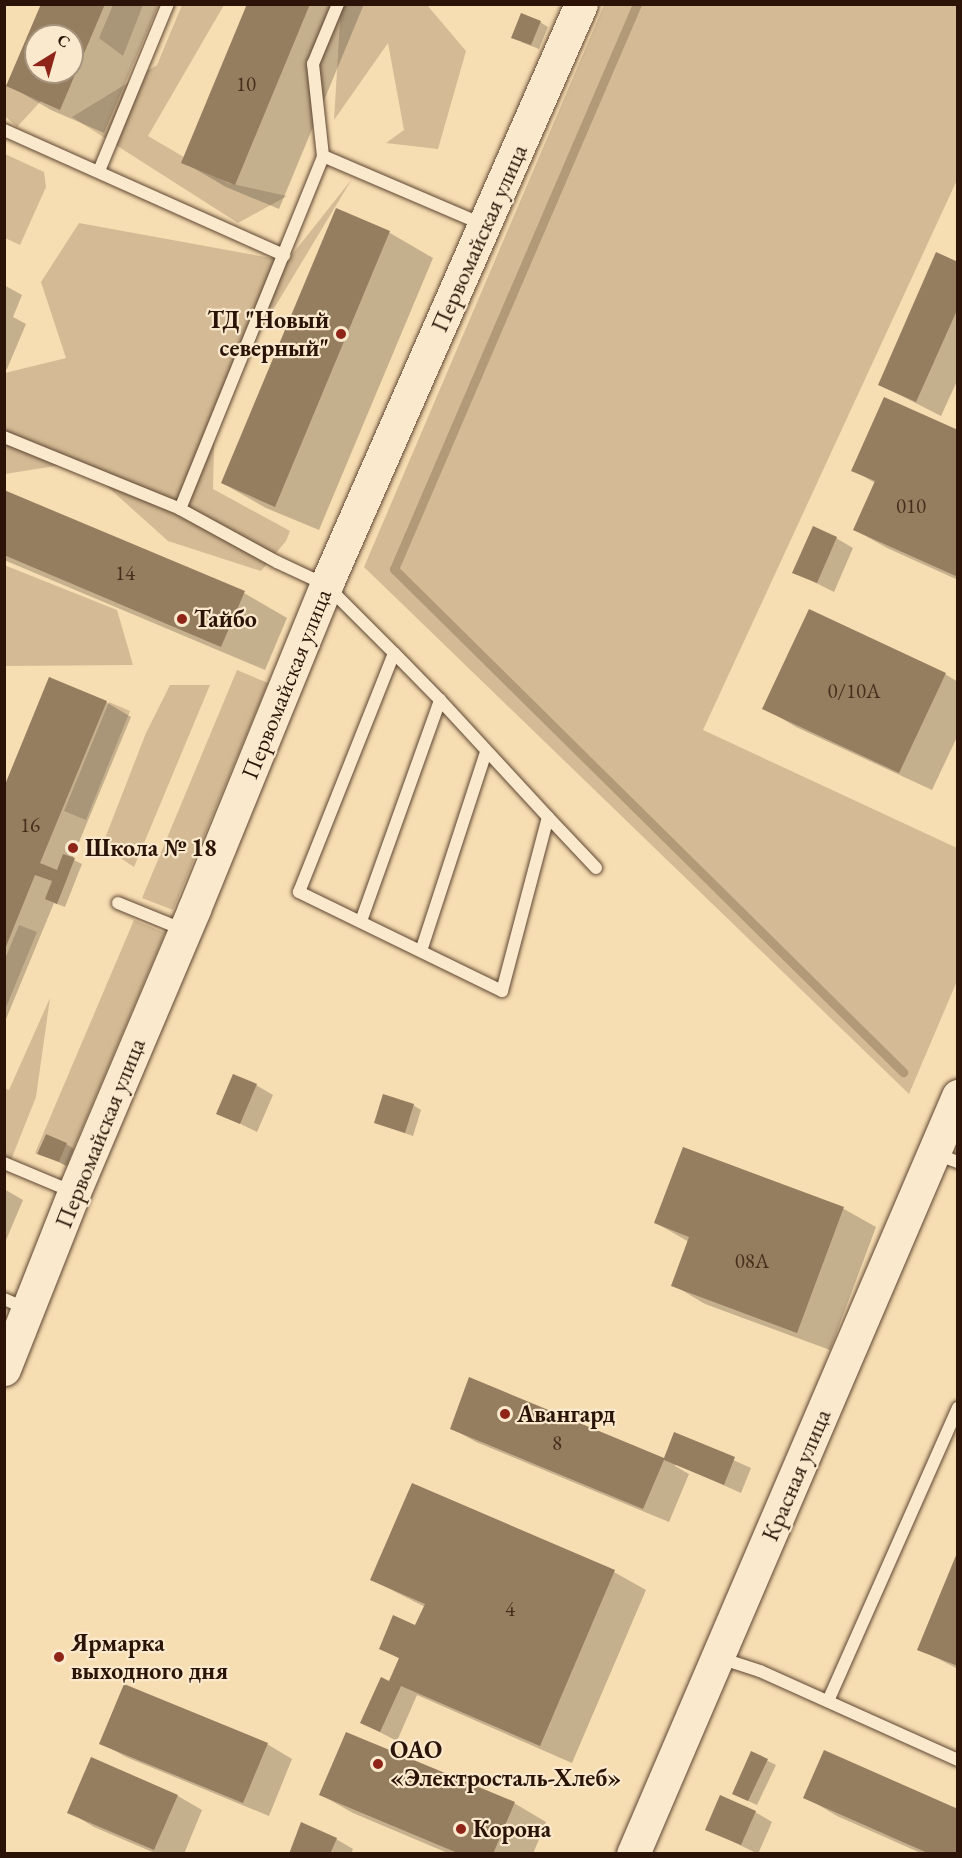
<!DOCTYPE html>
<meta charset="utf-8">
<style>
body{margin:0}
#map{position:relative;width:962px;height:1858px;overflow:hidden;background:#f7ddb2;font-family:"EB Garamond",serif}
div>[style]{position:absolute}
.green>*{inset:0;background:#d4bb95}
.shadow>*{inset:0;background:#0003}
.stream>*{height:9px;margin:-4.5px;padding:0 4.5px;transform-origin:4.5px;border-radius:4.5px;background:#b29978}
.building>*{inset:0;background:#957d60}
.roads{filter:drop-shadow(0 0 2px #5e4632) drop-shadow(0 0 2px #5e4632)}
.lane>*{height:12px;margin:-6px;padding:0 6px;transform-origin:6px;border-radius:6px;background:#fae9cd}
.secondary>*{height:33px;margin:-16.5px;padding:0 16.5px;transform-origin:16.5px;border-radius:16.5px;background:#fae9cd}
.dots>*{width:16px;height:16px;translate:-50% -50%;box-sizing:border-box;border:3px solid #fae9cd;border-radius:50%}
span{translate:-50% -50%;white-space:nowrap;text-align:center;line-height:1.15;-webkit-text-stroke:4.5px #fae9cd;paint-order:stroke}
.number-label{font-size:21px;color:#462e1d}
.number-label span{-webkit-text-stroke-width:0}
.street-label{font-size:24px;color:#2b1407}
.poi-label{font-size:24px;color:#2b1407;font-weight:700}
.right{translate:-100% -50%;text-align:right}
.left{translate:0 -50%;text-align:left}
.frame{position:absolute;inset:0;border:6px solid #2b1407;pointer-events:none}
.north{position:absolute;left:24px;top:24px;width:60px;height:60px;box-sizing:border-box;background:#fae9cd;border:2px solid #a7947e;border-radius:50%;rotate:37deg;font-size:16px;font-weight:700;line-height:24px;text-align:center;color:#2b1407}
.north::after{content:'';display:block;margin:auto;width:21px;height:27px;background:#8f2418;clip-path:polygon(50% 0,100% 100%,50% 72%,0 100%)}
</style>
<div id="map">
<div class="green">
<div style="clip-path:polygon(113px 5px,143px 5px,123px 56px,99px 38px)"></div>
<div style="clip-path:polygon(182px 5px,224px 5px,148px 136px,228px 183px,287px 196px,238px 223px,72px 117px,157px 65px)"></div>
<div style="clip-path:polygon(341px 5px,427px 5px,466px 51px,438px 149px,386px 143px,404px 130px,388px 43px,334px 120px)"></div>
<div style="clip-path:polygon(604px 5px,957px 5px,957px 180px,703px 730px,957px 848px,957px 981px,909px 1094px,364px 567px)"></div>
<div style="clip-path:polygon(4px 84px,41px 101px,17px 127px,5px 116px)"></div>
<div style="clip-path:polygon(5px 154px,44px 172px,46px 187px,20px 245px,5px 238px)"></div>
<div style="clip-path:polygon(352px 179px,215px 406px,213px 489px,290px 531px,286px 541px,261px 571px,168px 541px,80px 462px,5px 474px,5px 373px,66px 358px,41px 282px,79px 223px,287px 261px)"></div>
<div style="clip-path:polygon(4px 565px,117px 610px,133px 665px,5px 666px)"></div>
<div style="clip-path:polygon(237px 670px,268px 683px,173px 910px,142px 898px)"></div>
<div style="clip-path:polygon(170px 685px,210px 685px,134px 867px,102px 846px,146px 733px)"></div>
<div style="clip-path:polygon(109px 702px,130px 711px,86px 820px,64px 811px)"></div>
<div style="clip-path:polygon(134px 920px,165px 933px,66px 1166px,59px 1162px,67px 1143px,46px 1134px,37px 1154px,35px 1153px)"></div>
<div style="clip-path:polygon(19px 925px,37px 932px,5px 1010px,5px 959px)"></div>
<div style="clip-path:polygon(50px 998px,36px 1097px,9px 1165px,5px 1163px,4px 1088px,9px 1090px)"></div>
</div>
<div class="shadow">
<div style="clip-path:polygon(evenodd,42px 4px,159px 4px,104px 133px,51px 110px,8px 85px,42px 4px,36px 36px,72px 36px,72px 72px,36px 72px,36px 36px)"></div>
<div style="clip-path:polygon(249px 4px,364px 4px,279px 209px,226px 187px,183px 162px)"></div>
<div style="clip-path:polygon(540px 22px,548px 27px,539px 49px,521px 42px)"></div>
<div style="clip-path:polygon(336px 210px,390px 233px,433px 258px,319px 530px,266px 508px,222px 483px)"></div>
<div style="clip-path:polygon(958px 263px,958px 379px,941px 416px,880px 385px)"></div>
<div style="clip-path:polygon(4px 285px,22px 295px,13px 317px,26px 324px,7px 369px,4px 369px)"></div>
<div style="clip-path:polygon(958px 432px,958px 580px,887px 548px,855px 530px,875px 483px,853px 470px)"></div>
<div style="clip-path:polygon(4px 491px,244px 593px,287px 618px,265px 670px,4px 560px)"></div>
<div style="clip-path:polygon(836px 538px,853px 548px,834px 592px,794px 572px)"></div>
<div style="clip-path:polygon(945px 674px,958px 682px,958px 735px,932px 790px,796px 727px,764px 708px)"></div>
<div style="clip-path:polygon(106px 702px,131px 717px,72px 859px,82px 864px,65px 907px,54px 903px,4px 1024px,4px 791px)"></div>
<div style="clip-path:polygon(256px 1085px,273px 1095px,257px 1132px,218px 1113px)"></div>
<div style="clip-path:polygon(413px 1105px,421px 1110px,413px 1136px,376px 1123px)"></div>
<div style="clip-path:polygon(66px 1144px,74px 1149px,67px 1166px,39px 1153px)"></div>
<div style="clip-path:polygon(684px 1149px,844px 1209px,876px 1227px,830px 1350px,705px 1304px,673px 1285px,689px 1242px,656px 1223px)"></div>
<div style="clip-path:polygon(4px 1189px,23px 1200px,4px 1245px)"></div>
<div style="clip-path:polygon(451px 1428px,664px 1460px,675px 1434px,751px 1468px,741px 1493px,676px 1464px,675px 1466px,689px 1474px,669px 1522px,476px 1442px)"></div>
<div style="clip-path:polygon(413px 1485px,614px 1572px,646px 1590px,572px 1763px,417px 1695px,397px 1741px,362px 1723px,390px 1683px,400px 1659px,381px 1648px,416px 1627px,425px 1607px,372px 1580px)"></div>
<div style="clip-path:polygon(958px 1557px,958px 1669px,919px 1649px)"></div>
<div style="clip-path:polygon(101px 1743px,267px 1744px,292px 1759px,269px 1816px,126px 1757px)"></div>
<div style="clip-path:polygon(752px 1753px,776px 1765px,757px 1805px,742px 1798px)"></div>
<div style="clip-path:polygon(321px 1795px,514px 1803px,546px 1822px,533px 1854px,450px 1854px,353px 1813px)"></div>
<div style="clip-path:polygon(178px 1796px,202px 1810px,184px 1854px,157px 1854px,94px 1827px,69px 1812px)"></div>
<div style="clip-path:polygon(805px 1797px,958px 1854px,923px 1854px,837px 1816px)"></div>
<div style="clip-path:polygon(755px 1812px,772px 1822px,758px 1854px,707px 1829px)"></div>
<div style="clip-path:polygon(336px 1839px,353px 1849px,351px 1854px,290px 1854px)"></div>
</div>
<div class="stream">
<div style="left:637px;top:4px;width:615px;rotate:113.27deg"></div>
<div style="left:394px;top:569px;width:716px;rotate:44.66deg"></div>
</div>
<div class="building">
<div style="clip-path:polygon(evenodd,41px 4px,105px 4px,60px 110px,6px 86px,41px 4px,36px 36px,72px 36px,72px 72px,36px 72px,36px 36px)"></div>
<div style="clip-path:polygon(247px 4px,310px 4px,235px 185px,181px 163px)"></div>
<div style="clip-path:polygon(521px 13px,541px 21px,531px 45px,511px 38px)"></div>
<div style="clip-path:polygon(336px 208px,390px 231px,275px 507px,221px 483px)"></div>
<div style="clip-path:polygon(936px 252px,958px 262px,958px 308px,916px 402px,878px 385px)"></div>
<div style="clip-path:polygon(884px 397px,958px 430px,958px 577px,853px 530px,875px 481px,851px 471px)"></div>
<div style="clip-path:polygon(4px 490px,245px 591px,221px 647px,4px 555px)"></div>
<div style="clip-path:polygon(813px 526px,837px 537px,817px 583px,792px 573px)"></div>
<div style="clip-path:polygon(809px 609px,946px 673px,899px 773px,762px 709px)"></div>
<div style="clip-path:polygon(49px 677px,107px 701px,40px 863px,57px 870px,63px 854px,75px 858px,57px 904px,45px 899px,52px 881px,35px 875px,5px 949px,4px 787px)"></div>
<div style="clip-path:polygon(233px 1074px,257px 1084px,240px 1124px,216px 1114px)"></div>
<div style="clip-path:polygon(383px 1094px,414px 1104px,405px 1133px,374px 1123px)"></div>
<div style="clip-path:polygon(46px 1134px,67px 1143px,59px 1162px,37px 1154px)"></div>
<div style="clip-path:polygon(683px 1147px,844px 1207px,797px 1333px,671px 1286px,689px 1237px,654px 1223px)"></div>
<div style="clip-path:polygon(469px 1377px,664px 1458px,674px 1432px,735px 1457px,724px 1485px,664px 1460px,643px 1509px,450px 1429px)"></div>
<div style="clip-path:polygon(412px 1483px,615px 1570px,540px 1746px,401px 1686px,380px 1732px,360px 1723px,381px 1677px,389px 1681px,399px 1658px,379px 1649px,393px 1615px,415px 1625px,425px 1604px,370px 1580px)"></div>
<div style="clip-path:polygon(957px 1553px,958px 1553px,958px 1666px,917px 1650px)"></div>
<div style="clip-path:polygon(124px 1684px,268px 1743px,243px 1803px,99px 1744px)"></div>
<div style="clip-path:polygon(346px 1732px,515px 1802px,493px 1854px,460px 1854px,319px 1795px)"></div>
<div style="clip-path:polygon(824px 1750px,958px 1809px,958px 1854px,930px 1854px,803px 1798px)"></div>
<div style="clip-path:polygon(751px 1751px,768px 1759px,748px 1801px,732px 1794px)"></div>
<div style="clip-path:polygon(91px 1757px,178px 1795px,154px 1850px,67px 1813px)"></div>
<div style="clip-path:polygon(720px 1795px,756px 1811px,741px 1845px,705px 1830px)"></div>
<div style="clip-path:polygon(301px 1822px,337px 1838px,330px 1854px,289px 1854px)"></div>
</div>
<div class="roads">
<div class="lane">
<div style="left:4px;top:130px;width:307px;rotate:24.1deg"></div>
<div style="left:323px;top:156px;width:93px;rotate:-96.2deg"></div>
<div style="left:313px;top:64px;width:65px;rotate:-67.4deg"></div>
<div style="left:99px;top:171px;width:181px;rotate:-67.6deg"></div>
<div style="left:4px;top:437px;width:190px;rotate:22.2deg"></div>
<div style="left:180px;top:509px;width:111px;rotate:28.7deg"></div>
<div style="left:277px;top:562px;width:54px;rotate:25.1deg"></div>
<div style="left:326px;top:585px;width:96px;rotate:45deg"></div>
<div style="left:394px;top:653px;width:66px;rotate:45.6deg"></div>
<div style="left:440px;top:700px;width:159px;rotate:47.3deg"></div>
<div style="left:548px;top:817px;width:180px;rotate:104.8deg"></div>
<div style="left:502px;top:991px;width:226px;rotate:-154deg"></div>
<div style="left:299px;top:892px;width:257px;rotate:-68.3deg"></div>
<div style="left:180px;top:509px;width:381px;rotate:-67.9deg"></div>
<div style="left:323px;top:156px;width:175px;rotate:23.2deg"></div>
<div style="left:548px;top:817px;width:70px;rotate:46.7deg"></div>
<div style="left:118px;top:903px;width:71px;rotate:22.2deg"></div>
<div style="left:361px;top:921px;width:235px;rotate:-70.3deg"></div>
<div style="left:421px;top:951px;width:209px;rotate:-71.9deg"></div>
<div style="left:934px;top:1153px;width:26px;rotate:21deg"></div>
<div style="left:4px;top:1163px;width:75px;rotate:22.8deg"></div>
<div style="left:4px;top:1299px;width:23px;rotate:23deg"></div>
<div style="left:720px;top:1658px;width:42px;rotate:18deg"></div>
<div style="left:760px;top:1671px;width:217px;rotate:24.2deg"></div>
<div style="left:828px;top:1701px;width:321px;rotate:-66.1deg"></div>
</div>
<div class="secondary">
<div style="left:4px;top:1369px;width:190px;rotate:-68.4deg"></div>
<div style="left:74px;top:1192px;width:307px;rotate:-67deg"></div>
<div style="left:194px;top:909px;width:350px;rotate:-67.8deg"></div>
<div style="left:326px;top:585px;width:634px;rotate:-66.3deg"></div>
<div style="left:633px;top:1854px;width:825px;rotate:-66.79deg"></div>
</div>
</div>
<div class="dots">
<div style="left:341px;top:334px;background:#8f2418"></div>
<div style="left:182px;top:619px;background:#8f2418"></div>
<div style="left:73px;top:848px;background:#8f2418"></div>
<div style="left:505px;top:1414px;background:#8f2418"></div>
<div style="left:59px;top:1657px;background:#8f2418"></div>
<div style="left:378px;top:1764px;background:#8f2418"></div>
<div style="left:461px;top:1829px;background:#8f2418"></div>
</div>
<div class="number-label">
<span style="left:246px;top:84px">10</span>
<span style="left:911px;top:506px">010</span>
<span style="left:125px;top:573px">14</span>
<span style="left:854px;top:691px">0/10А</span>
<span style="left:30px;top:825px">16</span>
<span style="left:752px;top:1261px">08А</span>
<span style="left:557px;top:1443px">8</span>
<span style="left:510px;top:1609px">4</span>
</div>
<div class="street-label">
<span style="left:479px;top:238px;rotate:-66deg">Первомайская улица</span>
<span style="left:286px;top:684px;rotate:-68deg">Первомайская улица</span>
<span style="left:100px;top:1133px;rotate:-68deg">Первомайская улица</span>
<span style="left:796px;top:1475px;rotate:-67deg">Красная улица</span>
</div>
<div class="poi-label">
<span class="right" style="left:329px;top:334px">ТД "Новый<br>северный"</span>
<span class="left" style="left:194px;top:619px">Тайбо</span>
<span class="left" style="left:85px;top:848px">Школа № 18</span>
<span class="left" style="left:517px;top:1414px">Авангард</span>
<span class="left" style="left:71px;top:1657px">Ярмарка<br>выходного дня</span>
<span class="left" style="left:390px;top:1764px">ОАО<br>«Электросталь-Хлеб»</span>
<span class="left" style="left:473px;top:1829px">Корона</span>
</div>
<div class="frame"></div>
<div class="north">С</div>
</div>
